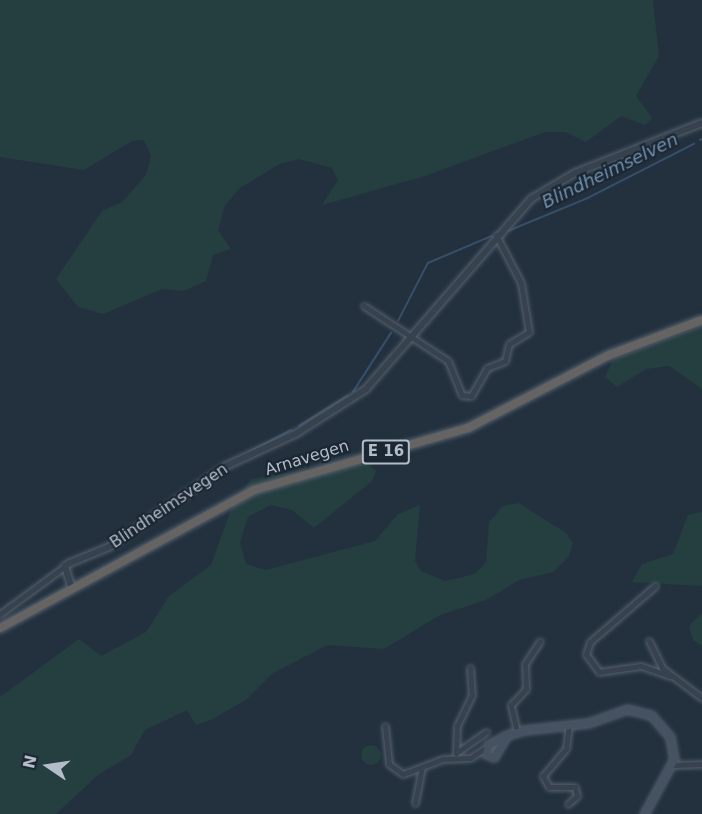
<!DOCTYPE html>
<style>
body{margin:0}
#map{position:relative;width:702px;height:814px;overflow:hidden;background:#23313f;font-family:"DejaVu Sans",sans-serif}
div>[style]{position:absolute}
.green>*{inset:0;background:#253e40}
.round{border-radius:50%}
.stream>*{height:1.5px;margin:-0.75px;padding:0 0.75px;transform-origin:0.75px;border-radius:0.75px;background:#374f69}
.roads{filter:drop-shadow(0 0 2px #55606d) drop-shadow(0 0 2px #55606d)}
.minor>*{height:5px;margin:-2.5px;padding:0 2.5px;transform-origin:2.5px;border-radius:2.5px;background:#37424f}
.tertiary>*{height:6px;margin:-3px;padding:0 3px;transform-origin:3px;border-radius:3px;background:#37424f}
.secondary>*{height:7px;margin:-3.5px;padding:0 3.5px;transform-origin:3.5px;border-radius:3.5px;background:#455262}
.trunk>*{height:8px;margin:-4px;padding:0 4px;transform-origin:4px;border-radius:4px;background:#656462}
span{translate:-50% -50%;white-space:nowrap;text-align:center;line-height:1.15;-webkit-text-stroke:4.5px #1c2734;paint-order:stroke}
.shield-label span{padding:2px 4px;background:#1c2734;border:2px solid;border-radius:4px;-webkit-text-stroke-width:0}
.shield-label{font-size:15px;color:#b3bdca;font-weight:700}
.street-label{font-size:16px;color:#b3bdca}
.water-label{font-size:18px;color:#7190ae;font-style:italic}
.north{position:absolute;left:18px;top:736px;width:60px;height:60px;-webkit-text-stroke:4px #1c2734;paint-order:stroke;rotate:283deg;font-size:16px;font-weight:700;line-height:24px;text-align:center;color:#b3bdca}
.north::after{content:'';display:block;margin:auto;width:21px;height:27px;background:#b3bdca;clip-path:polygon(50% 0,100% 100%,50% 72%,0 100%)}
</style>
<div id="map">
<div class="green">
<div style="clip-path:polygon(0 0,653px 0,659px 56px,636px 96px,652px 118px,645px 125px,621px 116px,586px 142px,565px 132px,545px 132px,425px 176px,322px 205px,338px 180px,332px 168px,299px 159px,280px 164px,240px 188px,225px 205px,218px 230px,231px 249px,213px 255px,206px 281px,183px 291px,162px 289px,103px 314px,78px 307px,56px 279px,102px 211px,122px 202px,146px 175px,151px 156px,144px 140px,132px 141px,84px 170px,0 157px)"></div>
<div style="clip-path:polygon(702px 326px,702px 389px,669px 366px,646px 369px,617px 387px,605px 377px,613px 359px)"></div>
<div style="clip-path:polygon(352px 463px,366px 463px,376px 471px,372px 481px,314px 528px,292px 510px,271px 505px,248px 517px,240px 542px,246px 564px,266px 570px,375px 541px,398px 514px,420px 505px,415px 561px,421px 571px,445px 581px,475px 574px,486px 562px,489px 522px,503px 506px,519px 503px,566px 533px,573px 543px,569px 556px,553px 572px,519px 580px,486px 600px,440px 615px,384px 649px,328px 645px,273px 673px,247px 699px,213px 719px,196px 725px,187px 710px,145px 730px,131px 755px,98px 775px,56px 814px,0 814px,0 697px,79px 639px,101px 656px,146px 632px,169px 596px,211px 565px,233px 504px,251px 479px)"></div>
<div style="clip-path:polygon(702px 512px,702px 586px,632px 582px,642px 564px,673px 554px,688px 515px)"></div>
<div style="clip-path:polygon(702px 613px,702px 646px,693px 640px,689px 626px)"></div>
<div class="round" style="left:361px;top:745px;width:20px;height:20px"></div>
</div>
<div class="stream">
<div style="left:700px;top:140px;width:2px;rotate:-27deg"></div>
<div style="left:508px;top:231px;width:87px;rotate:-22.4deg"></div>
<div style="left:588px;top:198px;width:119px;rotate:-27deg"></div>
<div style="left:398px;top:321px;width:65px;rotate:-62.7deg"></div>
<div style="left:428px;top:263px;width:69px;rotate:-22.9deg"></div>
<div style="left:353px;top:392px;width:70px;rotate:-57.2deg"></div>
<div style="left:299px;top:426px;width:57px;rotate:-32deg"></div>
<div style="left:251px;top:451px;width:45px;rotate:-27.7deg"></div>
</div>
<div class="roads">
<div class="minor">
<div style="left:364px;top:306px;width:100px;rotate:33.2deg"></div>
<div style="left:448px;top:361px;width:37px;rotate:68deg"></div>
<div style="left:462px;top:395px;width:9px;rotate:6deg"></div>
<div style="left:471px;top:396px;width:32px;rotate:-60deg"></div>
<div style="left:487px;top:368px;width:19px;rotate:-21deg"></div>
<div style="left:505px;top:361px;width:17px;rotate:-77deg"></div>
<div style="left:509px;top:344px;width:23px;rotate:-31deg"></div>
<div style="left:529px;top:332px;width:50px;rotate:-99.3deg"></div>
<div style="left:521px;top:283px;width:54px;rotate:-117.5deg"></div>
<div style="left:655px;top:586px;width:86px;rotate:139.3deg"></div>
<div style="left:590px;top:642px;width:13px;rotate:108deg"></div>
<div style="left:586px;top:654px;width:22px;rotate:54deg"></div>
<div style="left:599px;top:672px;width:42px;rotate:-8.1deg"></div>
<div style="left:641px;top:666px;width:31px;rotate:19deg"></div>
<div style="left:0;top:614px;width:81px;rotate:-36.4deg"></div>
<div style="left:649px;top:641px;width:30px;rotate:64deg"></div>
<div style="left:662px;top:668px;width:50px;rotate:36.9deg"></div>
<div style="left:470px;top:668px;width:27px;rotate:86deg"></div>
<div style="left:472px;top:695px;width:34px;rotate:116deg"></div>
<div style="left:457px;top:726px;width:27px;rotate:92deg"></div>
<div style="left:456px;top:753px;width:37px;rotate:-35deg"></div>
<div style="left:385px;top:726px;width:38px;rotate:84deg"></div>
<div style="left:389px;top:764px;width:17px;rotate:36deg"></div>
<div style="left:403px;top:774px;width:43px;rotate:-20.6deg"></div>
<div style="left:443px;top:759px;width:27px;rotate:-2deg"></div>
<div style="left:470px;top:758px;width:17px;rotate:-33deg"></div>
<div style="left:517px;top:732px;width:28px;rotate:-103deg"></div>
<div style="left:511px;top:705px;width:22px;rotate:-47deg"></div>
<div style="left:526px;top:689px;width:25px;rotate:-92deg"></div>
<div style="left:525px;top:664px;width:27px;rotate:-57deg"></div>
<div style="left:673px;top:765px;width:29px;rotate:-2deg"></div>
<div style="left:415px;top:803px;width:36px;rotate:-79deg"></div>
<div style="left:568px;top:804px;width:12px;rotate:-42deg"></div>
<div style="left:577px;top:796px;width:9px;rotate:-103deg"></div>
<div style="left:575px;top:787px;width:26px;rotate:180deg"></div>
<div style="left:549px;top:787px;width:13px;rotate:-119deg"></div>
<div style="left:543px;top:776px;width:35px;rotate:-50deg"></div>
<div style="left:566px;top:749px;width:23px;rotate:-83deg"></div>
</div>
<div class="tertiary">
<div style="left:71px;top:586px;width:21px;rotate:-107deg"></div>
<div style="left:65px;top:566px;width:6px;rotate:-31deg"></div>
<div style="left:70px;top:563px;width:44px;rotate:-22.5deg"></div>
<div style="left:111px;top:546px;width:140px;rotate:-34.8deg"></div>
<div style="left:226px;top:466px;width:78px;rotate:-24.9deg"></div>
<div style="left:297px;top:433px;width:82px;rotate:-32.5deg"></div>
<div style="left:366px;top:389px;width:252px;rotate:-49deg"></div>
<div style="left:531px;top:199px;width:51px;rotate:-30.6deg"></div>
<div style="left:575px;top:173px;width:136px;rotate:-21.5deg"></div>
</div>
<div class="secondary">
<div style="left:507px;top:735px;width:26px;rotate:121deg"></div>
<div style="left:494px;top:757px;width:9px;rotate:-159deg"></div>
<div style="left:486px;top:754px;width:9px;rotate:-77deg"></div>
<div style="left:488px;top:745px;width:16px;rotate:-27deg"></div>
<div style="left:502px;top:738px;width:6px;rotate:-31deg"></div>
<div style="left:507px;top:735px;width:10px;rotate:-17deg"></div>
<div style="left:517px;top:732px;width:7px;rotate:-16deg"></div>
<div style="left:524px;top:730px;width:64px;rotate:-6.2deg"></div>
<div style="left:588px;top:723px;width:41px;rotate:-19.7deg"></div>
<div style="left:627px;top:709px;width:25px;rotate:14deg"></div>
<div style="left:651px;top:715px;width:29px;rotate:49deg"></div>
<div style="left:670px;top:737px;width:22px;rotate:80deg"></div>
<div style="left:674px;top:759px;width:63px;rotate:118.6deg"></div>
</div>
<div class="trunk">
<div style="left:0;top:628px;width:289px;rotate:-28.5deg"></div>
<div style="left:254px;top:490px;width:223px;rotate:-16.2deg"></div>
<div style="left:468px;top:428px;width:159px;rotate:-27.4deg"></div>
<div style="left:609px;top:355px;width:99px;rotate:-20.6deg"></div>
</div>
</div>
<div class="shield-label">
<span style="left:386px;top:452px">E 16</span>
</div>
<div class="street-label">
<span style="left:307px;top:458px;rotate:-17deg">Arnavegen</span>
<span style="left:169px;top:506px;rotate:-34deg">Blindheimsvegen</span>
</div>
<div class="water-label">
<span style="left:610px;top:171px;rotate:-26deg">Blindheimselven</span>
</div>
<div class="north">N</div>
</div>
